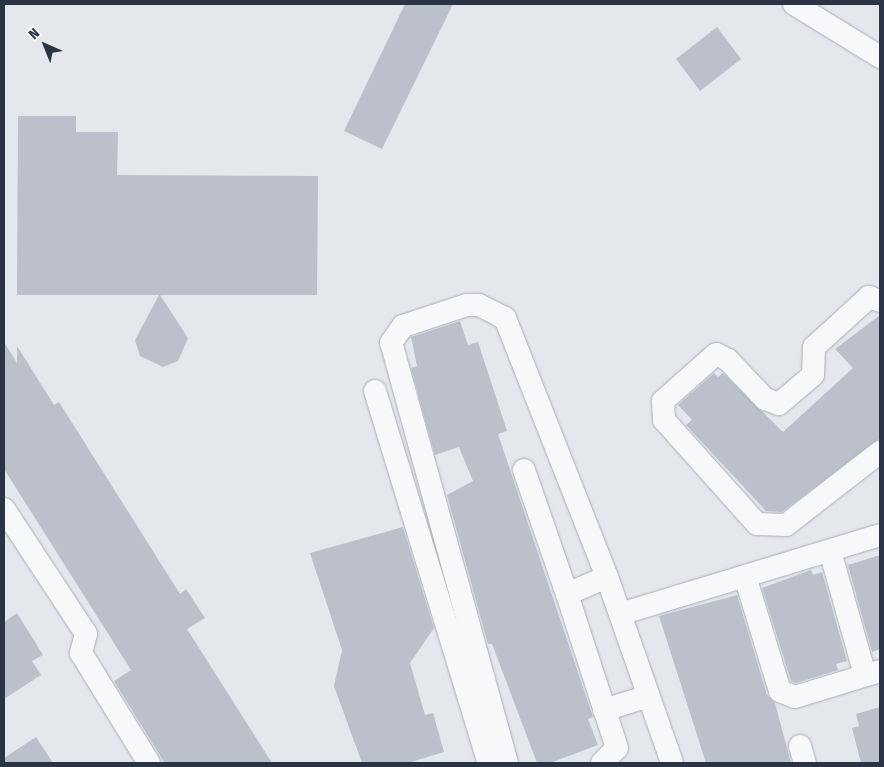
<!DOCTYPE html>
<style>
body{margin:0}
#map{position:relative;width:884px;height:767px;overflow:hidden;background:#e4e7ec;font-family:"Fira Sans Condensed",sans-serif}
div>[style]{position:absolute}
.building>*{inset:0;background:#bbc0ca}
.roads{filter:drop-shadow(0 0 1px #a9aeb7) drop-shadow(0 0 1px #a9aeb7)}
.street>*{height:22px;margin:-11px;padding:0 11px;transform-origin:11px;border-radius:11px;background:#f7f8fa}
span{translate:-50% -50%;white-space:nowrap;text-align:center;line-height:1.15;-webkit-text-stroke:4.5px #f4f6f9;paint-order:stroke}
.frame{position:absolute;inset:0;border:5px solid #2b3445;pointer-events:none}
.north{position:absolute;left:20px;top:20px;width:50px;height:50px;-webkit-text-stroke:4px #f4f6f9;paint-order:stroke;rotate:316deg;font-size:14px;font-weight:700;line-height:20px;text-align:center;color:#2b3445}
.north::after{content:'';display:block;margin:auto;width:18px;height:22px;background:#2b3445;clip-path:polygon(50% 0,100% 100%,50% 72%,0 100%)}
</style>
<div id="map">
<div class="building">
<div style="clip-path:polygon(405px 4px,453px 4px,382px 149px,344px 131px)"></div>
<div style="clip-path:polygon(717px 27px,741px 59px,700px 91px,676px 59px)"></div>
<div style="clip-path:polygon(18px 116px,76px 116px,76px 132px,118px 132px,117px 175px,318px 176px,317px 295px,160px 295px,188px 338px,178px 361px,163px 367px,140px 356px,135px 340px,159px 295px,17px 295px)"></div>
<div style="clip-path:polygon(880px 315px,880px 438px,782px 512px,766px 511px,686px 425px,692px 420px,678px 405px,714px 373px,718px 377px,723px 373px,783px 432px,853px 368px,835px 349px)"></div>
<div style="clip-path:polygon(460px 321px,468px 345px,478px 342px,507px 431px,498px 434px,593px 717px,588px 719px,598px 745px,550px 763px,537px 763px,492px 644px,488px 644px,447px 495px,473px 481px,459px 447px,435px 455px,411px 368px,417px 366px,411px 337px)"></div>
<div style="clip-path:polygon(4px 342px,17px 363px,17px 346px,54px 405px,59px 402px,180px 594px,186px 589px,205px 618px,187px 629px,272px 763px,164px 763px,161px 757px,114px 681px,131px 670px,4px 469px)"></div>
<div style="clip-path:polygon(403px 527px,434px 628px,410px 663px,425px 715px,433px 713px,444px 752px,408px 763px,362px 763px,334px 686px,342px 650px,310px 553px)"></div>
<div style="clip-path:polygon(880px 555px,880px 649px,872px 652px,848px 565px)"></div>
<div style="clip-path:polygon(811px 570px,813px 575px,822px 572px,847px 661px,836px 664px,838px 670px,796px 683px,791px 681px,762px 588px)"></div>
<div style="clip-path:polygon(737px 595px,767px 695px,775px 703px,791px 763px,706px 763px,659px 616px)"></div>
<div style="clip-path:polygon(17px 613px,43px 655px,32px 661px,41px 675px,4px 699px,4px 622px)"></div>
<div style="clip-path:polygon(880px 707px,880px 763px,861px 763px,852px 728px,859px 726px,856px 714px)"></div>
<div style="clip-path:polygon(36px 737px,53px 763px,4px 763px,4px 758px)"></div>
</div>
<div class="roads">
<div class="street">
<div style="left:794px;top:4px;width:101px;rotate:31.6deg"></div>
<div style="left:880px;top:301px;width:12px;rotate:-160deg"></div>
<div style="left:869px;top:297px;width:74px;rotate:137.7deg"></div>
<div style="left:814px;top:347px;width:28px;rotate:92deg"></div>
<div style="left:813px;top:375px;width:45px;rotate:139.5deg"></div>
<div style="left:779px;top:404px;width:15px;rotate:-160deg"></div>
<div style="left:765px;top:399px;width:54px;rotate:-133.5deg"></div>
<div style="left:728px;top:360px;width:13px;rotate:-153deg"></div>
<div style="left:716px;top:354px;width:71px;rotate:138.4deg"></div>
<div style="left:663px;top:401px;width:19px;rotate:87deg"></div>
<div style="left:664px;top:420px;width:140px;rotate:48.2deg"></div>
<div style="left:757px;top:524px;width:29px;rotate:2deg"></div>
<div style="left:786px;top:525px;width:119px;rotate:-37.8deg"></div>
<div style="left:375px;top:391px;width:387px;rotate:73deg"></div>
<div style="left:524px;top:470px;width:131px;rotate:70.9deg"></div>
<div style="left:4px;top:509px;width:149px;rotate:56.7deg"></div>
<div style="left:86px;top:634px;width:20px;rotate:105deg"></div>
<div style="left:81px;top:653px;width:129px;rotate:58.3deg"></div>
<div style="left:830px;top:551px;width:129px;rotate:74.2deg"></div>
<div style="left:745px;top:576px;width:120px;rotate:73.1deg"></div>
<div style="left:780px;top:691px;width:16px;rotate:22deg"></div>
<div style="left:795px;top:697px;width:89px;rotate:-17deg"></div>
<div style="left:620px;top:614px;width:272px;rotate:-16.9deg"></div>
<div style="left:604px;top:710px;width:47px;rotate:-17.3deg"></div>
<div style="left:800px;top:746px;width:18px;rotate:74deg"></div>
<div style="left:507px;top:763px;width:436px;rotate:-105.4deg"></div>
<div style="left:391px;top:343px;width:21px;rotate:-55deg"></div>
<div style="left:403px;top:326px;width:67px;rotate:-18.2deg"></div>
<div style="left:467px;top:305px;width:12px"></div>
<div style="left:479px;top:305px;width:29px;rotate:27deg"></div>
<div style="left:505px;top:318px;width:278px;rotate:68.5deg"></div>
<div style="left:607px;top:577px;width:197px;rotate:70.7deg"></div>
<div style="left:602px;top:763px;width:21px;rotate:-45deg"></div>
<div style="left:617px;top:748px;width:162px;rotate:-108deg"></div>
<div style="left:567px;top:594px;width:43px;rotate:-23deg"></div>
</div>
</div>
<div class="frame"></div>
<div class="north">N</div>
</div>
